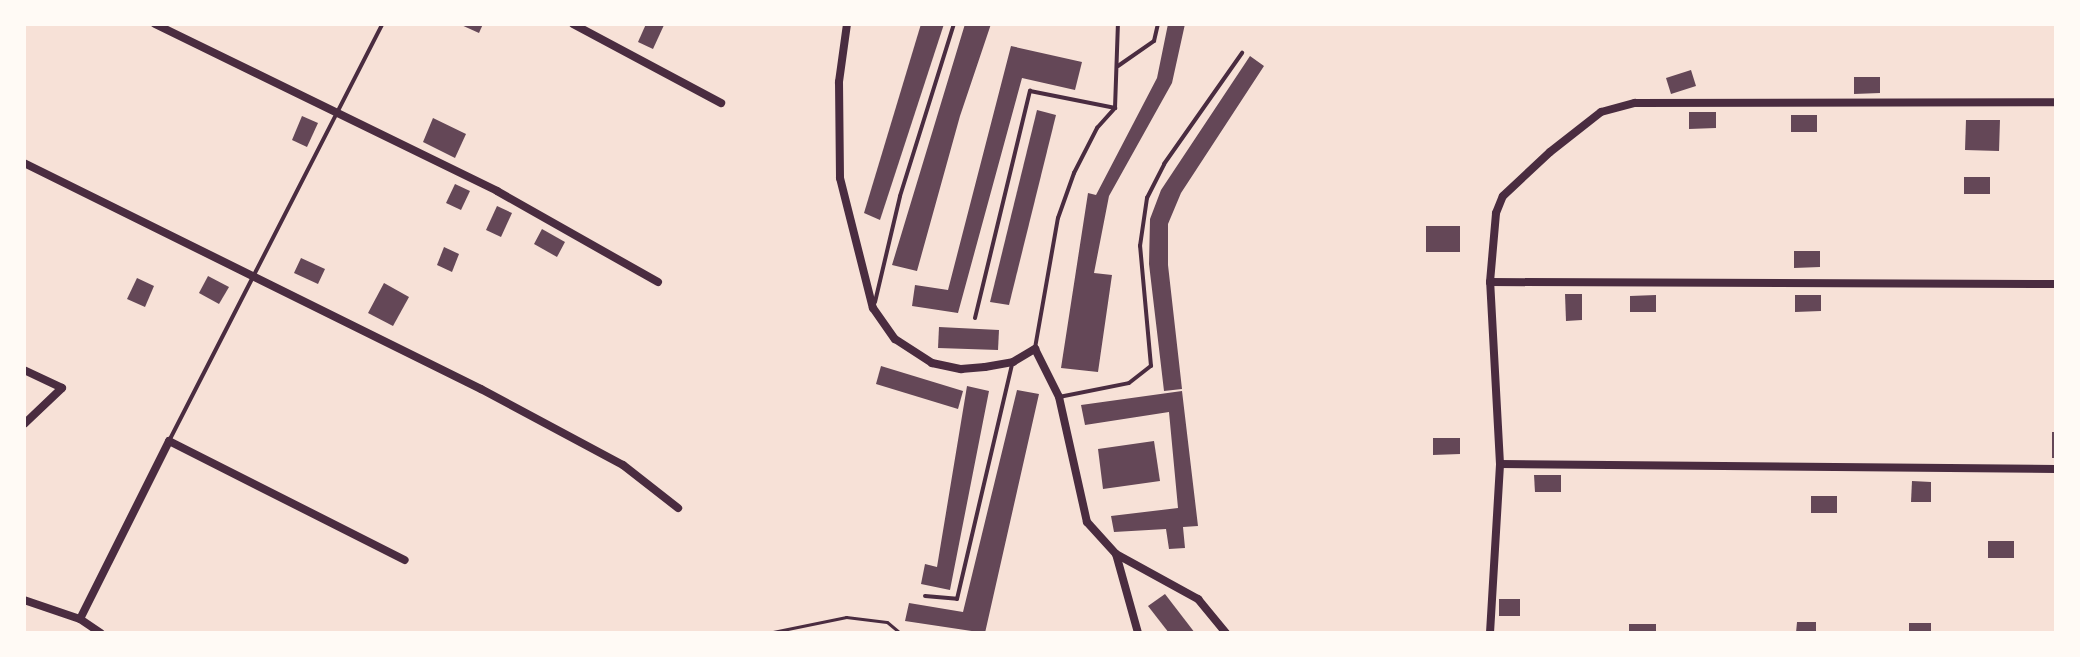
<!DOCTYPE html>
<style>
body{margin:0}
#map{position:relative;width:2080px;height:657px;overflow:hidden;background:#f7e1d7;font-family:Ubuntu,sans-serif}
div>[style]{position:absolute}
.building>*{inset:0;background:#644757}
.path>*{height:3px;margin:-1.5px;padding:0 1.5px;transform-origin:1.5px;border-radius:1.5px;background:#4a2c40}
.service>*{height:4px;margin:-2px;padding:0 2px;transform-origin:2px;border-radius:2px;background:#4a2c40}
.minor>*{height:8px;margin:-4px;padding:0 4px;transform-origin:4px;border-radius:4px;background:#4a2c40}
span{translate:-50% -50%;white-space:nowrap;text-align:center;line-height:1.15;-webkit-text-stroke:7px #fffaf5;paint-order:stroke}
.frame{position:absolute;inset:0;border:26px solid #fffaf5;pointer-events:none}
</style>
<div id="map">
<div class="building">
<div style="clip-path:polygon(459px 24px,483px 24px,479px 33px)"></div>
<div style="clip-path:polygon(646px 24px,664px 25px,653px 49px,638px 42px)"></div>
<div style="clip-path:polygon(921px 24px,944px 24px,880px 220px,864px 213px)"></div>
<div style="clip-path:polygon(965px 24px,991px 24px,960px 116px,917px 271px,892px 265px)"></div>
<div style="clip-path:polygon(1168px 24px,1185px 24px,1172px 83px,1109px 196px,1094px 273px,1112px 275px,1098px 372px,1061px 368px,1088px 193px,1096px 195px,1157px 78px)"></div>
<div style="clip-path:polygon(1011px 46px,1082px 62px,1075px 90px,1022px 78px,958px 313px,912px 306px,915px 285px,948px 290px)"></div>
<div style="clip-path:polygon(1250px 56px,1264px 66px,1181px 193px,1168px 224px,1168px 265px,1182px 389px,1164px 391px,1149px 264px,1150px 219px,1161px 190px)"></div>
<div style="clip-path:polygon(1691px 70px,1696px 86px,1671px 94px,1666px 78px)"></div>
<div style="clip-path:polygon(1854px 77px,1880px 77px,1880px 93px,1854px 94px)"></div>
<div style="clip-path:polygon(1037px 110px,1056px 115px,1009px 305px,990px 302px)"></div>
<div style="clip-path:polygon(1689px 112px,1716px 112px,1716px 128px,1689px 129px)"></div>
<div style="clip-path:polygon(1791px 115px,1817px 115px,1817px 132px,1791px 132px)"></div>
<div style="clip-path:polygon(302px 116px,318px 123px,307px 147px,292px 140px)"></div>
<div style="clip-path:polygon(433px 118px,466px 134px,455px 158px,423px 142px)"></div>
<div style="clip-path:polygon(1966px 120px,2000px 120px,1999px 151px,1965px 150px)"></div>
<div style="clip-path:polygon(1964px 177px,1990px 177px,1990px 194px,1964px 194px)"></div>
<div style="clip-path:polygon(455px 184px,470px 191px,461px 210px,446px 203px)"></div>
<div style="clip-path:polygon(497px 206px,512px 213px,501px 237px,486px 230px)"></div>
<div style="clip-path:polygon(1426px 226px,1460px 226px,1460px 252px,1426px 252px)"></div>
<div style="clip-path:polygon(542px 229px,565px 242px,557px 257px,534px 244px)"></div>
<div style="clip-path:polygon(444px 247px,459px 254px,452px 272px,437px 265px)"></div>
<div style="clip-path:polygon(1794px 251px,1820px 251px,1820px 267px,1794px 268px)"></div>
<div style="clip-path:polygon(301px 258px,325px 269px,318px 284px,294px 273px)"></div>
<div style="clip-path:polygon(208px 276px,229px 287px,219px 304px,199px 293px)"></div>
<div style="clip-path:polygon(137px 278px,154px 286px,145px 307px,127px 299px)"></div>
<div style="clip-path:polygon(384px 283px,409px 297px,393px 326px,368px 313px)"></div>
<div style="clip-path:polygon(1565px 294px,1582px 294px,1582px 320px,1566px 321px)"></div>
<div style="clip-path:polygon(1656px 295px,1656px 312px,1630px 312px,1630px 296px)"></div>
<div style="clip-path:polygon(1795px 295px,1821px 295px,1821px 311px,1795px 312px)"></div>
<div style="clip-path:polygon(939px 327px,999px 330px,998px 350px,938px 348px)"></div>
<div style="clip-path:polygon(881px 366px,963px 391px,958px 409px,876px 384px)"></div>
<div style="clip-path:polygon(967px 386px,989px 391px,950px 590px,921px 584px,925px 564px,937px 567px)"></div>
<div style="clip-path:polygon(1017px 390px,1039px 394px,985px 633px,905px 621px,909px 603px,963px 612px)"></div>
<div style="clip-path:polygon(1182px 391px,1198px 526px,1183px 527px,1185px 548px,1169px 549px,1166px 529px,1114px 532px,1111px 516px,1178px 508px,1169px 412px,1085px 425px,1081px 405px)"></div>
<div style="clip-path:polygon(2052px 432px,2056px 432px,2056px 458px,2052px 458px)"></div>
<div style="clip-path:polygon(1433px 438px,1460px 438px,1460px 454px,1433px 455px)"></div>
<div style="clip-path:polygon(1154px 441px,1160px 481px,1103px 489px,1098px 449px)"></div>
<div style="clip-path:polygon(1534px 475px,1561px 475px,1561px 492px,1535px 492px)"></div>
<div style="clip-path:polygon(1912px 481px,1931px 482px,1931px 502px,1911px 502px)"></div>
<div style="clip-path:polygon(1811px 496px,1837px 496px,1837px 513px,1811px 513px)"></div>
<div style="clip-path:polygon(1988px 541px,2014px 541px,2014px 558px,1988px 558px)"></div>
<div style="clip-path:polygon(1165px 594px,1195px 633px,1169px 633px,1148px 606px)"></div>
<div style="clip-path:polygon(1499px 599px,1520px 599px,1520px 616px,1499px 616px)"></div>
<div style="clip-path:polygon(1797px 622px,1816px 622px,1816px 633px,1796px 633px)"></div>
<div style="clip-path:polygon(1909px 623px,1931px 623px,1931px 633px,1909px 633px)"></div>
<div style="clip-path:polygon(1629px 624px,1656px 624px,1656px 633px,1629px 633px)"></div>
</div>
<div class="path">
<div style="left:768px;top:633px;width:80px;rotate:-11.6deg"></div>
<div style="left:846px;top:617px;width:41px;rotate:7deg"></div>
<div style="left:887px;top:622px;width:17px;rotate:40deg"></div>
</div>
<div class="service">
<div style="left:1118px;top:66px;width:44px;rotate:-34.8deg"></div>
<div style="left:1154px;top:41px;width:17px;rotate:-77deg"></div>
<div style="left:875px;top:302px;width:109px;rotate:-76.7deg"></div>
<div style="left:900px;top:196px;width:180px;rotate:-72.6deg"></div>
<div style="left:975px;top:318px;width:234px;rotate:-76.4deg"></div>
<div style="left:1030px;top:91px;width:87px;rotate:11.3deg"></div>
<div style="left:1035px;top:348px;width:132px;rotate:-80deg"></div>
<div style="left:1058px;top:218px;width:48px;rotate:-70.4deg"></div>
<div style="left:1074px;top:173px;width:51px;rotate:-62.9deg"></div>
<div style="left:1097px;top:128px;width:27px;rotate:-48deg"></div>
<div style="left:1115px;top:108px;width:84px;rotate:-88deg"></div>
<div style="left:1059px;top:397px;width:71px;rotate:-11.3deg"></div>
<div style="left:1129px;top:383px;width:28px;rotate:-38deg"></div>
<div style="left:1151px;top:366px;width:121px;rotate:-95.2deg"></div>
<div style="left:1140px;top:246px;width:49px;rotate:-81.7deg"></div>
<div style="left:1147px;top:198px;width:38px;rotate:-63deg"></div>
<div style="left:1164px;top:164px;width:136px;rotate:-54.9deg"></div>
<div style="left:169px;top:441px;width:468px;rotate:-62.9deg"></div>
<div style="left:925px;top:596px;width:32px;rotate:5deg"></div>
<div style="left:957px;top:599px;width:241px;rotate:-76.8deg"></div>
</div>
<div class="minor">
<div style="left:155px;top:24px;width:381px;rotate:26deg"></div>
<div style="left:497px;top:191px;width:185px;rotate:29.5deg"></div>
<div style="left:573px;top:24px;width:168px;rotate:28.1deg"></div>
<div style="left:847px;top:24px;width:59px;rotate:97.9deg"></div>
<div style="left:839px;top:82px;width:96px;rotate:89.4deg"></div>
<div style="left:840px;top:178px;width:134px;rotate:75.8deg"></div>
<div style="left:873px;top:308px;width:38px;rotate:55deg"></div>
<div style="left:895px;top:339px;width:44px;rotate:33deg"></div>
<div style="left:932px;top:363px;width:30px;rotate:12deg"></div>
<div style="left:961px;top:369px;width:24px;rotate:-5deg"></div>
<div style="left:985px;top:367px;width:28px;rotate:-10deg"></div>
<div style="left:1013px;top:362px;width:26px;rotate:-31deg"></div>
<div style="left:1035px;top:349px;width:54px;rotate:63.4deg"></div>
<div style="left:1059px;top:397px;width:128px;rotate:77.4deg"></div>
<div style="left:1087px;top:522px;width:43px;rotate:47.8deg"></div>
<div style="left:1116px;top:554px;width:94px;rotate:28.8deg"></div>
<div style="left:1198px;top:599px;width:44px;rotate:50.5deg"></div>
<div style="left:24px;top:163px;width:510px;rotate:26.31deg"></div>
<div style="left:481px;top:389px;width:161px;rotate:28.2deg"></div>
<div style="left:623px;top:465px;width:70px;rotate:38deg"></div>
<div style="left:1490px;top:282px;width:566px;rotate:0.2deg"></div>
<div style="left:24px;top:370px;width:42px;rotate:25.3deg"></div>
<div style="left:62px;top:388px;width:52px;rotate:136.5deg"></div>
<div style="left:1500px;top:464px;width:556px;rotate:0.52deg"></div>
<div style="left:1116px;top:554px;width:82px;rotate:74.4deg"></div>
<div style="left:24px;top:600px;width:59px;rotate:18.7deg"></div>
<div style="left:80px;top:619px;width:25px;rotate:34deg"></div>
<div style="left:80px;top:619px;width:199px;rotate:-63.4deg"></div>
<div style="left:169px;top:441px;width:264px;rotate:26.8deg"></div>
<div style="left:1490px;top:633px;width:169px;rotate:-86.6deg"></div>
<div style="left:1500px;top:464px;width:182px;rotate:-93.1deg"></div>
<div style="left:1490px;top:282px;width:69px;rotate:-85deg"></div>
<div style="left:1496px;top:213px;width:18px;rotate:-68deg"></div>
<div style="left:1503px;top:196px;width:64px;rotate:-43.1deg"></div>
<div style="left:1550px;top:152px;width:65px;rotate:-38.1deg"></div>
<div style="left:1601px;top:112px;width:35px;rotate:-15deg"></div>
<div style="left:1635px;top:103px;width:421px;rotate:-0.1deg"></div>
</div>
<div class="frame"></div>
</div>
